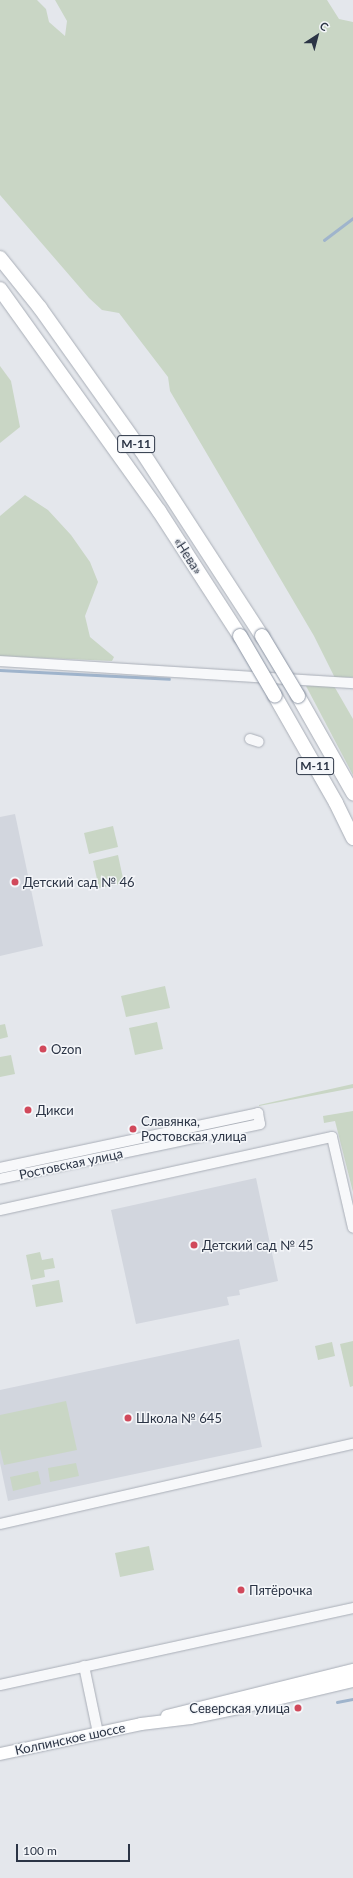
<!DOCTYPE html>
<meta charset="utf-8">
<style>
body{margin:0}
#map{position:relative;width:353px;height:1878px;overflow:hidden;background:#e4e7ec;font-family:Lato,sans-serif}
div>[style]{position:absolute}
.built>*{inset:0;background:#d2d6de}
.green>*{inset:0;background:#c9d6c5}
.stream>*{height:2.5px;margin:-1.25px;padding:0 1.25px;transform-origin:1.25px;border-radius:1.25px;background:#9fb4cc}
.roads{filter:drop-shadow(0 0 1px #a9aeb7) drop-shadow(0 0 1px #a9aeb7)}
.minor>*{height:10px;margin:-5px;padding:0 5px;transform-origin:5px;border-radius:5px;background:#f7f8fa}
.major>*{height:12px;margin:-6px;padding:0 6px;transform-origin:6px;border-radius:6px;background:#fff}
.highway>*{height:14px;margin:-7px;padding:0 7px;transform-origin:7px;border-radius:7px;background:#fff}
.bridges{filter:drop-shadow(0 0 1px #8b94a3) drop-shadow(0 0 1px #8b94a3)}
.highway-bridge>*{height:14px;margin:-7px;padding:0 7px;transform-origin:7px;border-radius:7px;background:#fff}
.dots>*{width:11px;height:11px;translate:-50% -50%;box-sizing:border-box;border:2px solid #f4f6f9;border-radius:50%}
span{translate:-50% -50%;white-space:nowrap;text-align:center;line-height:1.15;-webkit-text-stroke:3px #f4f6f9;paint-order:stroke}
.shield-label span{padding:1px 3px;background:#f4f6f9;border:1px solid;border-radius:3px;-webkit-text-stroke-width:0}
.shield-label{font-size:12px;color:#2b3445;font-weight:700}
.street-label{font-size:13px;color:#2b3445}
.poi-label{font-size:13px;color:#2b3445}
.left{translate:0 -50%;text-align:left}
.right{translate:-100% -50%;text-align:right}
.north{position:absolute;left:297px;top:16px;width:40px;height:40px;-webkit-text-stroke:3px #f4f6f9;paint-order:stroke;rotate:36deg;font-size:11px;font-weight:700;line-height:16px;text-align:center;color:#2b3445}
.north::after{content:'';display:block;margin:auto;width:14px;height:18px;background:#2b3445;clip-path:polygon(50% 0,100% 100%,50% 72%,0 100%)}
.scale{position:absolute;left:16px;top:1844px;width:114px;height:18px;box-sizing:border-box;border:2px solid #2b3445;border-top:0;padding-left:5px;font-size:12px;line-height:14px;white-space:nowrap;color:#2b3445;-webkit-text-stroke:3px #f4f6f9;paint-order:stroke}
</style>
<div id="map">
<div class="built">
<div style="clip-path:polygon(15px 814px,43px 946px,0 956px,0 817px)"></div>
<div style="clip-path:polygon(256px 1178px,278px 1281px,239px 1290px,240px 1295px,227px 1297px,229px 1305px,136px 1324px,111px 1210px)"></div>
<div style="clip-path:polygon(239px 1339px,262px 1447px,8px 1501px,0 1463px,0 1390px)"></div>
</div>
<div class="green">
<div style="clip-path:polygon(0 0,37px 0,46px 9px,49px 22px,65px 36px,67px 21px,55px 0,327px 0,339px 19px,353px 22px,353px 677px,335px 678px,314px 636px,170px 391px,168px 377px,119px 313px,102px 310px,89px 298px,0 195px)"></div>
<div style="clip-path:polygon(0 366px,11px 381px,20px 427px,0 443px)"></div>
<div style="clip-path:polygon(25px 495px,48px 510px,71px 535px,90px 562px,98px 582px,85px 616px,90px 637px,114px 657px,112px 661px,0 656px,0 516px)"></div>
<div style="clip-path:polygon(306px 686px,334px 686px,353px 719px,353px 775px)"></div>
<div style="clip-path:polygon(113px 826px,118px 847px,89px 854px,84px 833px)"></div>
<div style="clip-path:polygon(118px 855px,124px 883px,99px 888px,93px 861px)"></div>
<div style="clip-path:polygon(165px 986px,170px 1008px,126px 1017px,121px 996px)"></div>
<div style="clip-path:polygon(157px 1022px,163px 1049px,135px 1055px,129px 1028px)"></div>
<div style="clip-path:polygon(5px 1024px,8px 1037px,0 1039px,0 1025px)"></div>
<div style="clip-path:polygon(11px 1055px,15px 1074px,0 1077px,0 1057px)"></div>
<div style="clip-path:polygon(353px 1084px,353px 1088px,259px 1106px,259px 1105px)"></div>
<div style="clip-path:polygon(353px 1111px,353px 1192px,335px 1121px,324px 1123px,323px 1116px)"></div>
<div style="clip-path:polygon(40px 1252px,42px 1260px,53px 1258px,55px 1268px,44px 1270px,45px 1277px,31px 1280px,26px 1255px)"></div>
<div style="clip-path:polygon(59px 1280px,63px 1302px,36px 1307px,32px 1285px)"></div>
<div style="clip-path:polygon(353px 1341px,353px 1386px,350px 1387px,340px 1344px)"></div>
<div style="clip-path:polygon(332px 1342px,335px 1356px,318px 1360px,315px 1346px)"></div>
<div style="clip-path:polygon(66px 1401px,77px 1450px,4px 1465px,0 1449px,0 1415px)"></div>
<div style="clip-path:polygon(76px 1463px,79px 1476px,50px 1482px,48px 1468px)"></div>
<div style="clip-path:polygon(38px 1471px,41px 1484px,13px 1491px,10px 1477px)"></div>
<div style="clip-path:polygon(149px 1546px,154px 1570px,120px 1577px,115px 1553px)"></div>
</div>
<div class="stream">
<div style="left:324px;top:240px;width:36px;rotate:-37deg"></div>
<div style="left:0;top:670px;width:169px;rotate:3deg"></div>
<div style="left:337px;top:1702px;width:16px;rotate:-11deg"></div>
</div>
<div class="roads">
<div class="minor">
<div style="left:0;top:661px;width:354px;rotate:3.6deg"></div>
<div style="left:250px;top:739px;width:9px;rotate:18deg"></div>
<div style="left:0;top:1168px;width:264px;rotate:-12deg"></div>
<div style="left:258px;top:1113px;width:11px;rotate:80deg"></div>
<div style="left:260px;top:1124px;width:266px;rotate:168.1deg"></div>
<div style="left:0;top:1210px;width:340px;rotate:-12.4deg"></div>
<div style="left:332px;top:1137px;width:93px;rotate:77deg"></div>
<div style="left:0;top:1524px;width:362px;rotate:-12.8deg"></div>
<div style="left:84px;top:1666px;width:68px;rotate:78.2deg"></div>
<div style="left:0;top:1685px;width:361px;rotate:-12.3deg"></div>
</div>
<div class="major">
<div style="left:167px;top:1716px;width:192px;rotate:-13.9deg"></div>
<div style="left:0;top:1754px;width:144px;rotate:-12deg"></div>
<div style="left:141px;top:1724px;width:50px;rotate:-6.8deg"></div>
<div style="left:191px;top:1718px;width:53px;rotate:-11.9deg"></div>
<div style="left:243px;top:1707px;width:113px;rotate:-13.3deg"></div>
</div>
<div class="highway">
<div style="left:0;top:258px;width:64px;rotate:51.3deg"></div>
<div style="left:40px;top:308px;width:174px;rotate:54.6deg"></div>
<div style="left:141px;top:450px;width:222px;rotate:57deg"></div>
<div style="left:0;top:289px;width:273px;rotate:54.4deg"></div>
<div style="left:159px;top:511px;width:149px;rotate:57.1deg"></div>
<div style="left:275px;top:696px;width:123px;rotate:60.3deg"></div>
<div style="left:336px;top:803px;width:39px;rotate:64deg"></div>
<div style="left:298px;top:696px;width:112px;rotate:60.4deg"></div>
</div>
</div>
<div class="bridges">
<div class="highway-bridge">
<div style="left:240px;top:636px;width:69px;rotate:59.7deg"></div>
<div style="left:262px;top:636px;width:70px;rotate:59deg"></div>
</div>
</div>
<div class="dots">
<div style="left:15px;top:882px;background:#d1495b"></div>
<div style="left:43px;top:1049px;background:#d1495b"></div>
<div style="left:28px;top:1110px;background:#d1495b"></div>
<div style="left:133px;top:1129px;background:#d1495b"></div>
<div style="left:194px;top:1245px;background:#d1495b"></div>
<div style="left:128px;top:1418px;background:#d1495b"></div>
<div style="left:241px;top:1590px;background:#d1495b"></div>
<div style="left:298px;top:1708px;background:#d1495b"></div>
</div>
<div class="shield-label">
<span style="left:136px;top:444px">М-11</span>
<span style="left:315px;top:766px">М-11</span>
</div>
<div class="street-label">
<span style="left:188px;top:556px;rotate:57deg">«Нева»</span>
<span style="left:71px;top:1164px;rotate:-12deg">Ростовская улица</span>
<span style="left:70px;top:1739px;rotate:-12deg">Колпинское шоссе</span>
</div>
<div class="poi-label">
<span class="left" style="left:23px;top:882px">Детский сад № 46</span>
<span class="left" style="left:51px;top:1049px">Ozon</span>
<span class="left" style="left:36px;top:1110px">Дикси</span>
<span class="left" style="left:141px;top:1129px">Славянка,<br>Ростовская улица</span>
<span class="left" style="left:202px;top:1245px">Детский сад № 45</span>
<span class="left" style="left:136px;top:1418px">Школа № 645</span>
<span class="left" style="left:249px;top:1590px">Пятёрочка</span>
<span class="right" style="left:290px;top:1708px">Северская улица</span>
</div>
<div class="north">С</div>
<div class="scale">100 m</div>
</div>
